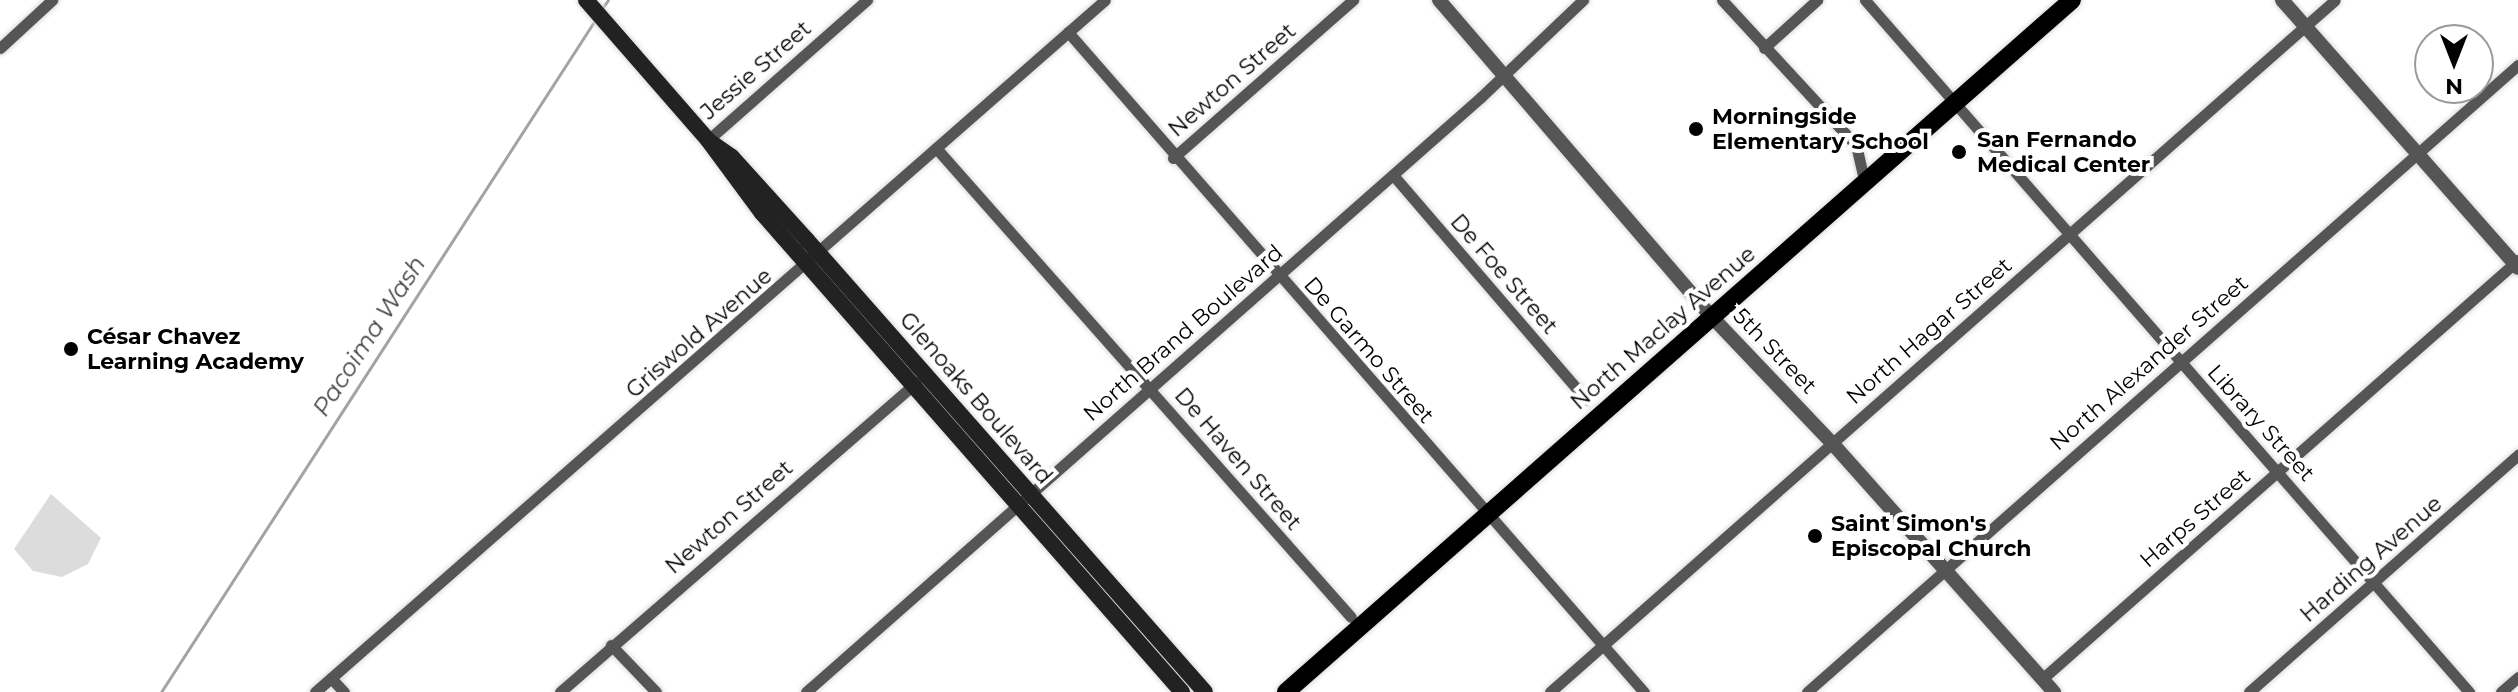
<!DOCTYPE html>
<meta charset="utf-8">
<style>
body{margin:0}
#map{position:relative;width:2518px;height:692px;overflow:hidden;background:#fff;font-family:Montserrat,sans-serif}
div>[style]{position:absolute}
.green>*{inset:0;background:#dcdcdc}
.stream>*{height:3px;margin:-1.5px;padding:0 1.5px;transform-origin:1.5px;border-radius:1.5px;background:#a3a3a3}
.roads{filter:drop-shadow(0 0 2px #dbdbdb) drop-shadow(0 0 2px #dbdbdb)}
.minor>*{height:11px;margin:-5.5px;padding:0 5.5px;transform-origin:5.5px;border-radius:5.5px;background:#555}
.tertiary>*{height:14px;margin:-7px;padding:0 7px;transform-origin:7px;border-radius:7px;background:#555}
.secondary>*{height:16px;margin:-8px;padding:0 8px;transform-origin:8px;border-radius:8px;background:#222}
.primary>*{height:18px;margin:-9px;padding:0 9px;transform-origin:9px;border-radius:9px;background:#000}
.dots>*{width:22px;height:22px;translate:-50% -50%;box-sizing:border-box;border:4px solid #fff;border-radius:50%}
span{translate:-50% -50%;white-space:nowrap;text-align:center;line-height:1.15;-webkit-text-stroke:8px #fff;paint-order:stroke}
.street-label{font-size:22px;color:#000}
.poi-label{font-size:22px;color:#000;font-weight:700}
.left{translate:0 -50%;text-align:left}
.water-label{font-size:24px;color:#444;font-style:italic}
.north{position:absolute;left:2414px;top:24px;width:80px;height:80px;box-sizing:border-box;background:#fff;border:2px solid #999;border-radius:50%;rotate:180deg;font-size:22px;font-weight:700;line-height:32px;text-align:center;color:#000}
.north::after{content:'';display:block;margin:auto;width:28px;height:36px;background:#000;clip-path:polygon(50% 0,100% 100%,50% 72%,0 100%)}
</style>
<div id="map">
<div class="green">
<div style="clip-path:polygon(51px 494px,101px 538px,88px 564px,62px 577px,33px 571px,14px 549px)"></div>
</div>
<div class="stream">
<div style="left:601px;top:10px;width:12px;rotate:-55deg"></div>
<div style="left:161px;top:692px;width:800px;rotate:-57.14deg"></div>
</div>
<div class="roads">
<div class="minor">
<div style="left:1722px;top:0;width:197px;rotate:47.3deg"></div>
<div style="left:1856px;top:145px;width:39px;rotate:77deg"></div>
<div style="left:1865px;top:0;width:919px;rotate:48.88deg"></div>
<div style="left:1068px;top:32px;width:876px;rotate:48.89deg"></div>
<div style="left:0;top:48px;width:71px;rotate:-42.7deg"></div>
<div style="left:1764px;top:48px;width:72px;rotate:-42.2deg"></div>
<div style="left:708px;top:140px;width:212px;rotate:-41.4deg"></div>
<div style="left:936px;top:148px;width:626px;rotate:48.5deg"></div>
<div style="left:1173px;top:158px;width:240px;rotate:-41.3deg"></div>
<div style="left:1393px;top:175px;width:296px;rotate:49.3deg"></div>
<div style="left:611px;top:645px;width:65px;rotate:46.2deg"></div>
<div style="left:331px;top:678px;width:19px;rotate:47deg"></div>
<div style="left:2042px;top:679px;width:634px;rotate:-41.36deg"></div>
<div style="left:315px;top:692px;width:1050px;rotate:-41.22deg"></div>
<div style="left:560px;top:692px;width:472px;rotate:-41deg"></div>
<div style="left:806px;top:692px;width:900px;rotate:-41.4deg"></div>
<div style="left:1481px;top:97px;width:141px;rotate:-43.6deg"></div>
<div style="left:1550px;top:692px;width:1046px;rotate:-41.4deg"></div>
<div style="left:1807px;top:692px;width:948px;rotate:-41.41deg"></div>
<div style="left:2249px;top:692px;width:359px;rotate:-41.4deg"></div>
<div style="left:2501px;top:692px;width:23px;rotate:-41deg"></div>
</div>
<div class="tertiary">
<div style="left:1439px;top:0;width:417px;rotate:49.3deg"></div>
<div style="left:1711px;top:316px;width:175px;rotate:46.4deg"></div>
<div style="left:1832px;top:443px;width:334px;rotate:48.3deg"></div>
<div style="left:2282px;top:0;width:357px;rotate:48.6deg"></div>
</div>
<div class="secondary">
<div style="left:586px;top:0;width:186px;rotate:48.9deg"></div>
<div style="left:708px;top:140px;width:91px;rotate:53.5deg"></div>
<div style="left:762px;top:213px;width:637px;rotate:48.75deg"></div>
<div style="left:712px;top:143px;width:24px;rotate:35deg"></div>
<div style="left:732px;top:157px;width:112px;rotate:47.9deg"></div>
<div style="left:807px;top:240px;width:602px;rotate:48.64deg"></div>
</div>
<div class="primary">
<div style="left:1286px;top:692px;width:1047px;rotate:-41.36deg"></div>
</div>
</div>
<div class="dots">
<div style="left:1696px;top:129px;background:#000"></div>
<div style="left:1959px;top:152px;background:#000"></div>
<div style="left:71px;top:349px;background:#000"></div>
<div style="left:1815px;top:536px;background:#000"></div>
</div>
<div class="street-label">
<span style="left:756px;top:70px;rotate:-41deg">Jessie Street</span>
<span style="left:1232px;top:80px;rotate:-41deg">Newton Street</span>
<span style="left:1504px;top:274px;rotate:49deg">De Foe Street</span>
<span style="left:1663px;top:328px;rotate:-41deg">North Maclay Avenue</span>
<span style="left:1929px;top:331px;rotate:-41deg">North Hagar Street</span>
<span style="left:699px;top:333px;rotate:-41deg">Griswold Avenue</span>
<span style="left:1183px;top:333px;rotate:-41deg">North Brand Boulevard</span>
<span style="left:1369px;top:350px;rotate:49deg">De Garmo Street</span>
<span style="left:1775px;top:351px;rotate:46deg">5th Street</span>
<span style="left:2149px;top:363px;rotate:-41deg">North Alexander Street</span>
<span style="left:976px;top:398px;rotate:49deg">Glenoaks Boulevard</span>
<span style="left:2261px;top:423px;rotate:48deg">Library Street</span>
<span style="left:1238px;top:459px;rotate:49deg">De Haven Street</span>
<span style="left:729px;top:517px;rotate:-41deg">Newton Street</span>
<span style="left:2195px;top:518px;rotate:-41deg">Harps Street</span>
<span style="left:2371px;top:559px;rotate:-41deg">Harding Avenue</span>
</div>
<div class="poi-label">
<span class="left" style="left:1712px;top:129px">Morningside<br>Elementary School</span>
<span class="left" style="left:1977px;top:152px">San Fernando<br>Medical Center</span>
<span class="left" style="left:87px;top:349px">César Chavez<br>Learning Academy</span>
<span class="left" style="left:1831px;top:536px">Saint Simon's<br>Episcopal Church</span>
</div>
<div class="water-label">
<span style="left:369px;top:336px;rotate:-57deg">Pacoima Wash</span>
</div>
<div class="north">N</div>
</div>
